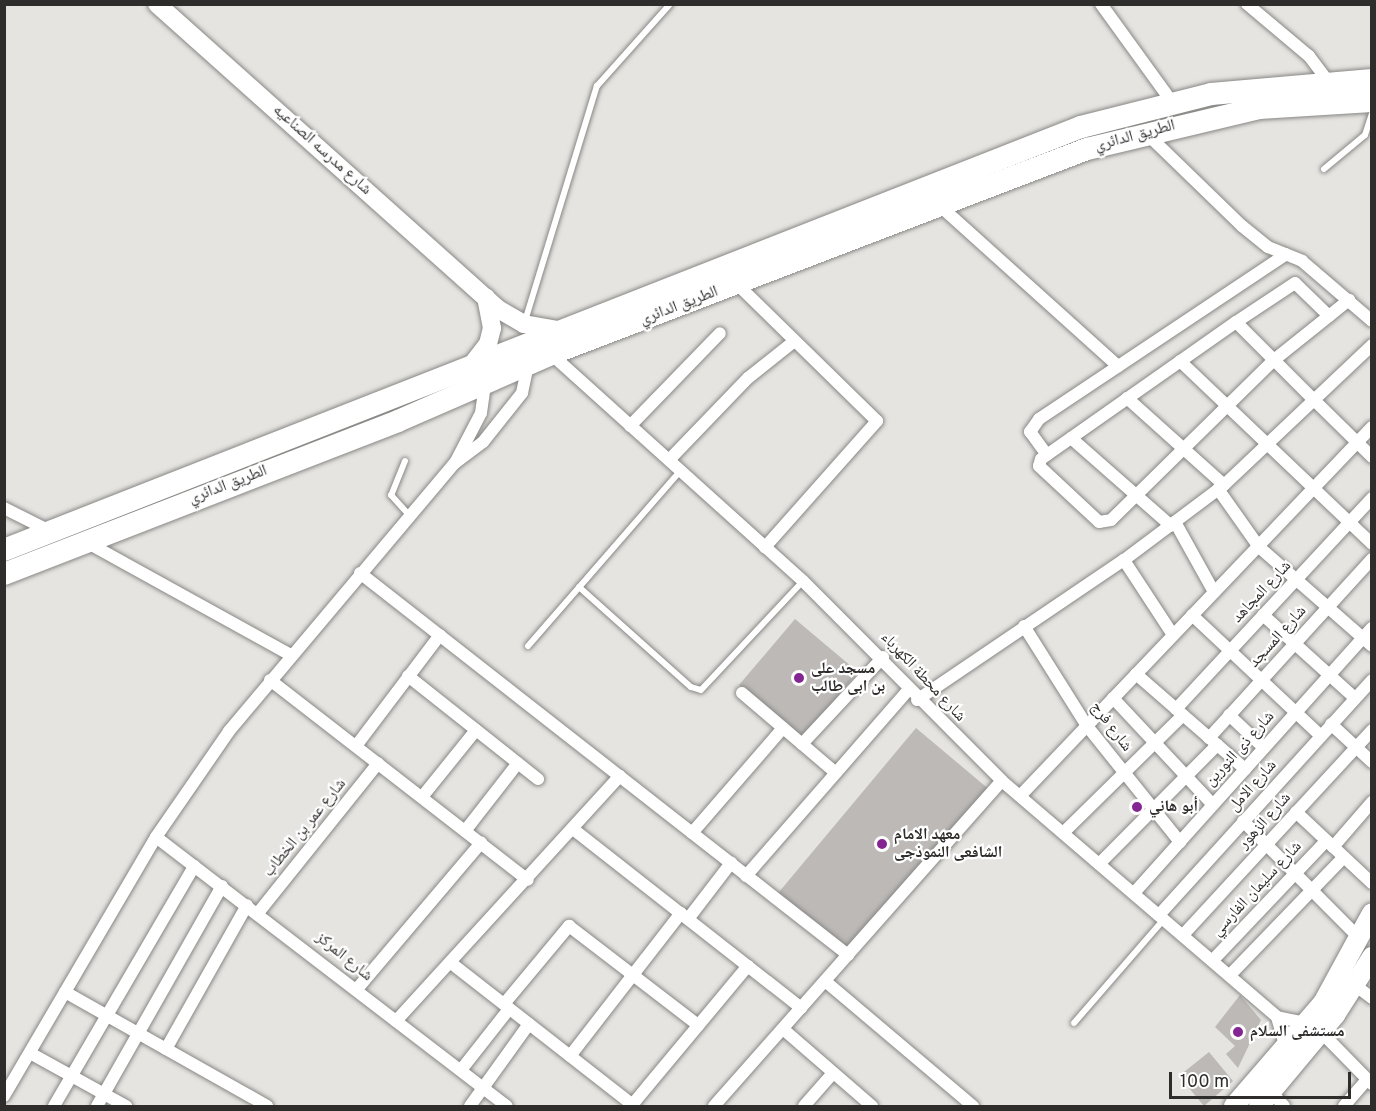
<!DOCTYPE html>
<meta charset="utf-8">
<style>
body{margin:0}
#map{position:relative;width:1376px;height:1111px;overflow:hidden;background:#e5e4e1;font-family:Overpass,"Noto Naskh Arabic",sans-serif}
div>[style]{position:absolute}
.building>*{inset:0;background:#bcb9b7}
.roads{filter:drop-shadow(0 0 2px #888784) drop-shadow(0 0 2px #888784)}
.lane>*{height:6px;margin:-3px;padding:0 3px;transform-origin:3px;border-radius:3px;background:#fff}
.street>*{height:12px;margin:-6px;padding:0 6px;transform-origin:6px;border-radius:6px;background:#fff}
.secondary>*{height:18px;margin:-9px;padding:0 9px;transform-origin:9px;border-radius:9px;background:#fff}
.primary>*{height:20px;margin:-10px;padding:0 10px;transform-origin:10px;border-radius:10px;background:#fff}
.highway>*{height:22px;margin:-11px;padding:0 11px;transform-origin:11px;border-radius:11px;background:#fff}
.dots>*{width:16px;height:16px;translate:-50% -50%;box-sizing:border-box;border:3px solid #fff;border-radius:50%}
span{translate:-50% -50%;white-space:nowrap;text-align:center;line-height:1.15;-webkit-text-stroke:4.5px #fff;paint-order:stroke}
.street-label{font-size:16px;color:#2e2d2c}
.poi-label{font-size:16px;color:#2e2d2c;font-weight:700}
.left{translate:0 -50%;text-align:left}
.frame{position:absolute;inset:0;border:6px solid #2e2d2c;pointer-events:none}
.scale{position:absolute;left:1169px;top:1072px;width:182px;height:27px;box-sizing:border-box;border:3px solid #2e2d2c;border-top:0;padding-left:8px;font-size:18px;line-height:21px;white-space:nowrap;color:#2e2d2c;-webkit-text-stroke:4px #fff;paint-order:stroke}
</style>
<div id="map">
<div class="building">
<div style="clip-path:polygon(795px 619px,858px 672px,803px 738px,739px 685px)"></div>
<div style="clip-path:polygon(916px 728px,991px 791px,848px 960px,774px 898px)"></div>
<div style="clip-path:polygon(1240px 995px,1261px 1020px,1238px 1068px,1226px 1054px,1235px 1046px,1215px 1027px)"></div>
<div style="clip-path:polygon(1209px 1052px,1233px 1081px,1204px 1106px,1179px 1076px)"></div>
</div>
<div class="roads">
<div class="lane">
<div style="left:1324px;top:169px;width:53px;rotate:-39.7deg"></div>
<div style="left:1365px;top:135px;width:22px;rotate:-72deg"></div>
<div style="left:525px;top:321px;width:246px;rotate:-73deg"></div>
<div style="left:597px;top:86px;width:110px;rotate:-48.3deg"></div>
<div style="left:405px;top:461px;width:37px;rotate:112deg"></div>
<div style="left:391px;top:495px;width:27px;rotate:48deg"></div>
<div style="left:579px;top:587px;width:150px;rotate:41.8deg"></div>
<div style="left:691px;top:687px;width:10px;rotate:17deg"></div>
<div style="left:701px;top:690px;width:149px;rotate:-46.9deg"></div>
<div style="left:528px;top:646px;width:232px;rotate:-49deg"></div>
<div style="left:1074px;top:1023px;width:138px;rotate:-49.1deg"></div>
</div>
<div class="street">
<div style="left:1101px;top:4px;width:121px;rotate:54.1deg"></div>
<div style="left:1247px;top:4px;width:81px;rotate:40deg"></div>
<div style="left:1309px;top:56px;width:31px;rotate:53deg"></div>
<div style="left:1146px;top:133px;width:134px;rotate:44.1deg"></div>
<div style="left:1242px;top:226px;width:33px;rotate:39deg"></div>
<div style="left:1268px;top:247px;width:37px;rotate:22deg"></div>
<div style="left:1302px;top:261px;width:92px;rotate:40.6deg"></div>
<div style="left:939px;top:205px;width:241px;rotate:42deg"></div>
<div style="left:737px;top:284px;width:196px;rotate:44.4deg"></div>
<div style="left:877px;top:421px;width:169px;rotate:131.6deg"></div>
<div style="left:1329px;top:316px;width:26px;rotate:-39deg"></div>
<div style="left:1236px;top:322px;width:238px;rotate:144.9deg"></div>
<div style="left:1041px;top:459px;width:7px;rotate:106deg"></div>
<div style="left:1039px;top:466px;width:82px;rotate:43deg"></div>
<div style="left:1099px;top:522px;width:12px;rotate:-9deg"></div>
<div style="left:1111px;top:520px;width:228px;rotate:-44.5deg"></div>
<div style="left:1274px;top:360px;width:70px;rotate:-38.7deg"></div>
<div style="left:1329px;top:316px;width:47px;rotate:-135.9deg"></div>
<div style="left:1295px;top:283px;width:71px;rotate:146.5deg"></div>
<div style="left:1236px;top:322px;width:106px;rotate:45deg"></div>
<div style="left:1311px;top:397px;width:86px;rotate:44.5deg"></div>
<div style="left:551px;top:354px;width:339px;rotate:42deg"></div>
<div style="left:803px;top:581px;width:282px;rotate:45.1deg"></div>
<div style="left:1002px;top:781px;width:362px;rotate:40.6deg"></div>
<div style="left:1277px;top:1017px;width:30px;rotate:12deg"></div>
<div style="left:1180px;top:361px;width:265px;rotate:43.6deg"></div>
<div style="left:1127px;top:398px;width:130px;rotate:41.9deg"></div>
<div style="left:630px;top:426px;width:129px;rotate:-45.9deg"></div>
<div style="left:1071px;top:438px;width:133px;rotate:41.3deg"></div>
<div style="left:1047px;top:455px;width:29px;rotate:-126deg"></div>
<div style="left:1030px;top:432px;width:16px;rotate:-55deg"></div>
<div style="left:1039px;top:419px;width:297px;rotate:-33.7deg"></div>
<div style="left:669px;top:460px;width:114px;rotate:-46.1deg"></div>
<div style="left:748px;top:378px;width:56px;rotate:-38.5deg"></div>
<div style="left:455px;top:463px;width:56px;rotate:-62.5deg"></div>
<div style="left:481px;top:413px;width:28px;rotate:-82deg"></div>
<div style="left:1218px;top:489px;width:71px;rotate:54.7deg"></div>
<div style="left:1259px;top:547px;width:150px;rotate:41.2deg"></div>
<div style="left:4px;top:508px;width:51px;rotate:26.6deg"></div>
<div style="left:1175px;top:522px;width:80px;rotate:60.9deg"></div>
<div style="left:86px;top:542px;width:234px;rotate:28.9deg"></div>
<div style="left:360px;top:573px;width:620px;rotate:38.05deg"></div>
<div style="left:1192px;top:615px;width:177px;rotate:43.2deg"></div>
<div style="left:1263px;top:615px;width:124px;rotate:42.1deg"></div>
<div style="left:1024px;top:626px;width:118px;rotate:57.8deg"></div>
<div style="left:1087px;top:726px;width:149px;rotate:51.3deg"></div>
<div style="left:1173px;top:635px;width:90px;rotate:-123.2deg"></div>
<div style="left:1124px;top:560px;width:125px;rotate:-36.9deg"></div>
<div style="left:1224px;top:485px;width:204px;rotate:-43.4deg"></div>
<div style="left:1136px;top:674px;width:145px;rotate:41.1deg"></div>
<div style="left:408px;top:676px;width:166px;rotate:38.4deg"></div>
<div style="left:270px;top:680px;width:326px;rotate:37.8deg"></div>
<div style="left:742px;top:693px;width:123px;rotate:40.4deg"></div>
<div style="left:1113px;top:698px;width:146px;rotate:46.9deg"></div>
<div style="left:917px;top:700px;width:250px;rotate:-34.1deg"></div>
<div style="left:1176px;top:709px;width:288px;rotate:-47.1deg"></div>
<div style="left:1229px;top:715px;width:48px;rotate:43.3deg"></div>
<div style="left:1331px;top:724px;width:56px;rotate:42.8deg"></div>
<div style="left:1209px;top:738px;width:242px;rotate:-47.7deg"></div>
<div style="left:802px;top:744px;width:119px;rotate:-47deg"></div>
<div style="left:356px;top:746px;width:139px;rotate:-52.9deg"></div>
<div style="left:1020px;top:796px;width:510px;rotate:-46.35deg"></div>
<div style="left:422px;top:797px;width:86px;rotate:-51.1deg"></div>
<div style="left:1296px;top:812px;width:104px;rotate:43.1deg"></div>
<div style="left:1243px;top:821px;width:165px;rotate:45.2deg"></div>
<div style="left:573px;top:829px;width:290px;rotate:38.1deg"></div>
<div style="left:465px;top:831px;width:86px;rotate:-52.1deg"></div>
<div style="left:692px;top:833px;width:139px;rotate:-49.1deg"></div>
<div style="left:1063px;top:833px;width:168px;rotate:-44.5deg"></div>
<div style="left:156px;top:837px;width:442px;rotate:37.5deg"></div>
<div style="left:1333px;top:847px;width:60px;rotate:-49.1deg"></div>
<div style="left:1099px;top:864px;width:168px;rotate:-45.2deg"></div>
<div style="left:746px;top:876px;width:247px;rotate:-48.9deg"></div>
<div style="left:1134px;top:893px;width:356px;rotate:-48.1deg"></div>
<div style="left:258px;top:913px;width:192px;rotate:-51.3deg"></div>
<div style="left:1159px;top:915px;width:317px;rotate:-47.8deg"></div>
<div style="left:688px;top:919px;width:71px;rotate:-52.5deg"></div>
<div style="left:1183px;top:935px;width:279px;rotate:-47.3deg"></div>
<div style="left:1213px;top:960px;width:164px;rotate:-46.5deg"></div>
<div style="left:451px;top:963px;width:232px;rotate:38deg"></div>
<div style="left:1230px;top:975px;width:164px;rotate:-46deg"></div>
<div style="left:825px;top:981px;width:194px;rotate:40.2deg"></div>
<div style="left:1356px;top:986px;width:20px;rotate:37deg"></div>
<div style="left:357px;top:989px;width:192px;rotate:-49.7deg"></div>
<div style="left:65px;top:992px;width:232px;rotate:29.4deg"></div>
<div style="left:504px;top:1004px;width:102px;rotate:-50.2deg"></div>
<div style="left:569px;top:926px;width:163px;rotate:37.5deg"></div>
<div style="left:1277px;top:1017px;width:29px;rotate:74deg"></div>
<div style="left:396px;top:1021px;width:332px;rotate:-47.6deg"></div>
<div style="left:783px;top:1029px;width:118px;rotate:40.9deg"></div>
<div style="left:1321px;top:1032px;width:73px;rotate:45.6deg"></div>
<div style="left:166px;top:1049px;width:165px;rotate:-60.6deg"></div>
<div style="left:30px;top:1053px;width:110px;rotate:28.9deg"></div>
<div style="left:570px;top:1056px;width:181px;rotate:-52.2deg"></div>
<div style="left:461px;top:1070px;width:78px;rotate:-51.8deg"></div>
<div style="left:1271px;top:1092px;width:19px;rotate:47deg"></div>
<div style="left:4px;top:1096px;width:300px;rotate:-59.6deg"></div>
<div style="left:156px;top:837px;width:129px;rotate:-55.4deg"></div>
<div style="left:229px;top:731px;width:351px;rotate:-49.9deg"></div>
<div style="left:455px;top:463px;width:35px;rotate:-37deg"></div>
<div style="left:483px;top:442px;width:63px;rotate:-51.5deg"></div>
<div style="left:522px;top:393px;width:30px;rotate:-78deg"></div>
<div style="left:632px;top:1105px;width:181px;rotate:-50.2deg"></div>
<div style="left:54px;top:1106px;width:278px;rotate:-59.7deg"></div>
<div style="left:97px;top:1106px;width:253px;rotate:-60.4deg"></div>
<div style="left:470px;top:1106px;width:101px;rotate:-54.3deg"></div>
<div style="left:714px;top:1106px;width:434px;rotate:-48.5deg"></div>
<div style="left:804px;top:1106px;width:44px;rotate:-48.7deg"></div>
<div style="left:1344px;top:1106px;width:35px;rotate:-49deg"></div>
</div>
<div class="secondary">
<div style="left:157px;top:4px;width:457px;rotate:41.8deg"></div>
<div style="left:498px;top:309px;width:30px;rotate:30deg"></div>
<div style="left:524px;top:324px;width:36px;rotate:10deg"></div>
<div style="left:470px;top:367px;width:29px;rotate:-52deg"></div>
<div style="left:488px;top:344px;width:16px;rotate:-76deg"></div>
<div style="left:492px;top:328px;width:31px;rotate:-101deg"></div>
</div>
<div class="primary">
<div style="left:1234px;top:1106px;width:136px;rotate:-49.2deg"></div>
<div style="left:1323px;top:1003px;width:102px;rotate:-61.4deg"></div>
<div style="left:1259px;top:1106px;width:119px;rotate:-50.1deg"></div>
<div style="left:1335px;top:1015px;width:69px;rotate:-57.5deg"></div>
</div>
<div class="highway">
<div style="left:4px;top:550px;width:1157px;rotate:-21.44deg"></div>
<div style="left:1081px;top:127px;width:134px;rotate:-14.2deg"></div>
<div style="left:1211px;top:94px;width:162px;rotate:-5deg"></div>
<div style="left:4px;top:574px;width:423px;rotate:-21.2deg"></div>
<div style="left:398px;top:421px;width:167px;rotate:-23.6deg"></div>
<div style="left:551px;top:354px;width:574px;rotate:-20.93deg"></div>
<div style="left:1087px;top:149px;width:177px;rotate:-13.4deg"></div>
<div style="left:1259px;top:108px;width:113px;rotate:-3.5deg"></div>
</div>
</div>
<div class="dots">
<div style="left:799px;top:678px;background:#832692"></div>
<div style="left:1137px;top:807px;background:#832692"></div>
<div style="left:882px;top:844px;background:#832692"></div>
<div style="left:1238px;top:1032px;background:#832692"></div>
</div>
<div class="street-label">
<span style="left:1135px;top:136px;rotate:-15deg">الطريق الدائري</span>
<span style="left:322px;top:150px;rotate:42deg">شارع مدرسه الصناعيه</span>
<span style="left:679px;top:306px;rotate:-21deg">الطريق الدائري</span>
<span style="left:228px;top:485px;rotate:-21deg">الطريق الدائري</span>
<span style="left:1262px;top:592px;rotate:-47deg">شارع المجاهد</span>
<span style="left:1278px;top:637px;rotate:-48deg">شارع المسجد</span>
<span style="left:923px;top:677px;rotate:47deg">شارع محطة الكهرباء</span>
<span style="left:1111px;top:727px;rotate:53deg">شارع فرج</span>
<span style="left:1240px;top:749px;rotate:-48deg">شارع ذى النورين</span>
<span style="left:1253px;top:786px;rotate:-48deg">شارع الامل</span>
<span style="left:1265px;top:821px;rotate:-48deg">شارع الزهور</span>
<span style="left:305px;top:828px;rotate:-51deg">شارع عمر بن الخطاب</span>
<span style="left:1257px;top:889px;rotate:-47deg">شارع سليمان الفارسي</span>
<span style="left:344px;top:957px;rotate:39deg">شارع المركز</span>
</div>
<div class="poi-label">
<span class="left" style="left:811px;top:678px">مسجد على<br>بن ابى طالب</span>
<span class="left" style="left:1149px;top:807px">أبو هاني</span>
<span class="left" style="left:894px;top:844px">معهد الامام<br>الشافعى النموذجى</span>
<span class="left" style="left:1250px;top:1032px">مستشفى السلام</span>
</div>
<div class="frame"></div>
<div class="scale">100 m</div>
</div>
